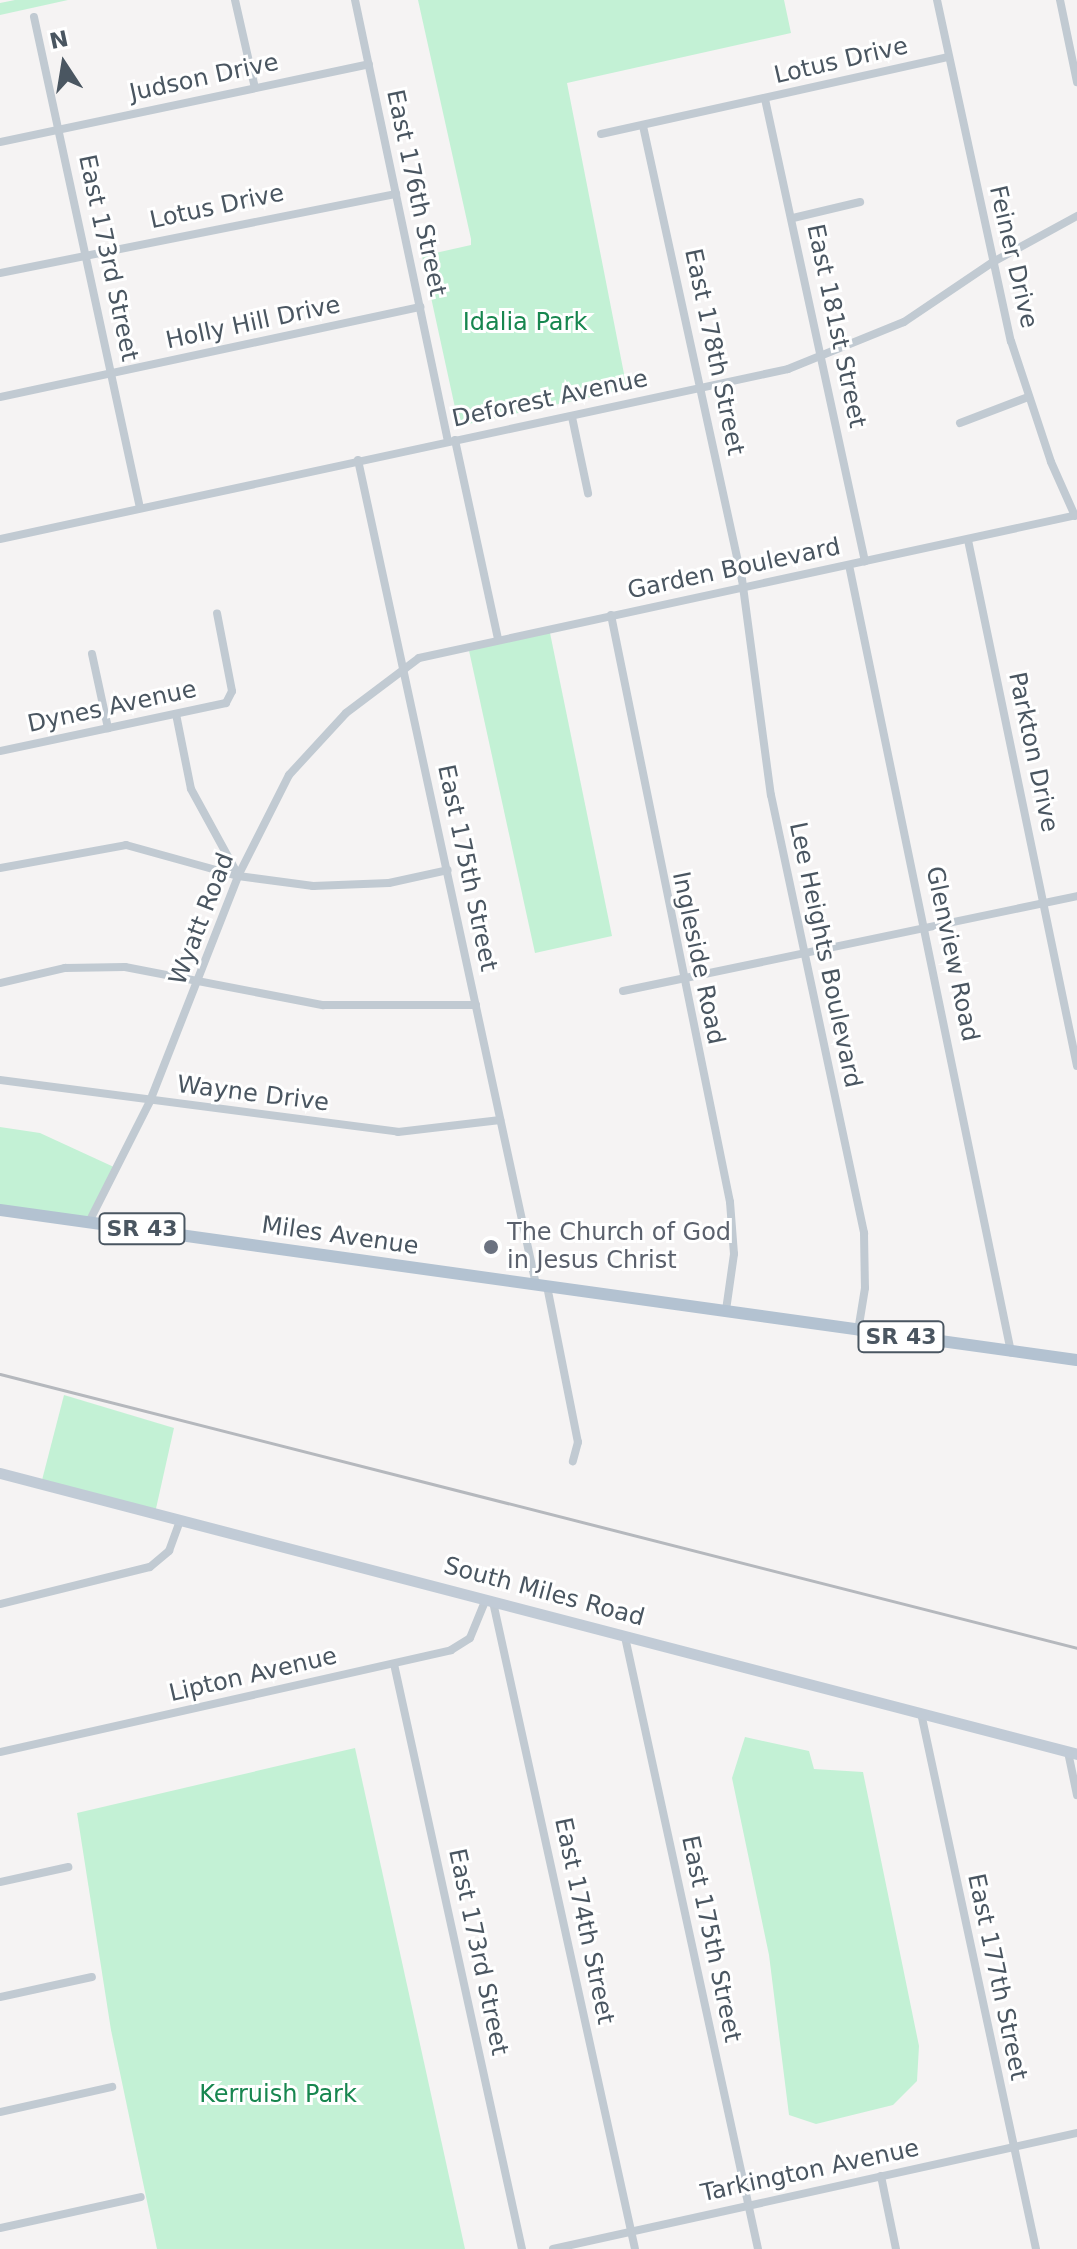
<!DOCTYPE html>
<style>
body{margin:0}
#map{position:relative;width:1077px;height:2249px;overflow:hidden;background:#f5f3f3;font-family:"DejaVu Sans",sans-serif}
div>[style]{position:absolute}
.green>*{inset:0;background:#c3f1d5}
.street>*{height:8px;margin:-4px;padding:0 4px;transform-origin:4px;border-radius:4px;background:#c1cad2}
.secondary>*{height:11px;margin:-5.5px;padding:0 5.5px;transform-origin:5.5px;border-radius:5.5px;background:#c1cbd6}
.primary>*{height:12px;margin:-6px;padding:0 6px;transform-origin:6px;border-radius:6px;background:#b3c2d1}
.rail>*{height:3px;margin:-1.5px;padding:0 1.5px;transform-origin:1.5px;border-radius:1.5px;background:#b5b8bd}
.dots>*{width:22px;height:22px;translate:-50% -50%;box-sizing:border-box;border:4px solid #fff;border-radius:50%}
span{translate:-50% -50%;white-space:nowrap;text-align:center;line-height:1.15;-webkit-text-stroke:6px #fff;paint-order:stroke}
.shield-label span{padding:2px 6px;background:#fff;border:2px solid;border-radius:6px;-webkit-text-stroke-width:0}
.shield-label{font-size:22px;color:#4a5661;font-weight:700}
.street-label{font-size:24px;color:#4a5661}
.park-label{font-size:24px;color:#17864f}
.worship-label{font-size:24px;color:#5b616d}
.left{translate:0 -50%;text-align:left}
.north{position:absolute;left:24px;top:24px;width:80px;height:80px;-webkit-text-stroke:6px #fff;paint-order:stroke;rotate:348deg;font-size:22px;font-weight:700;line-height:32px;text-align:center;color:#4a5661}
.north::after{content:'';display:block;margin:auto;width:28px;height:36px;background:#4a5661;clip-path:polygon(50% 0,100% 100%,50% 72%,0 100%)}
</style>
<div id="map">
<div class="green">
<div style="clip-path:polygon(15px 0,68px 0,0 15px,0 3px)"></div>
<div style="clip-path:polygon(418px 0,784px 0,791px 33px,567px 83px,627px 389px,459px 426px,422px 256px,471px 245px,471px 239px)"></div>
<div style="clip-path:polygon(549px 628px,612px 936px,535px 953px,468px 646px)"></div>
<div style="clip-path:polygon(0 1127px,40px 1133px,116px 1168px,89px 1222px,0 1210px)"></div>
<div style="clip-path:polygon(64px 1395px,174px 1428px,155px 1513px,41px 1484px)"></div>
<div style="clip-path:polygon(745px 1737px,809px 1751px,814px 1769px,863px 1772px,919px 2046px,917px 2081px,893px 2105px,816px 2124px,789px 2115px,769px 1955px,732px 1778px)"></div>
<div style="clip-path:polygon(355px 1748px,465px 2249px,157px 2249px,111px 2030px,77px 1813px)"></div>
</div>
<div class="street">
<div style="left:235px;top:0;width:90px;rotate:77.2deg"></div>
<div style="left:355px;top:0;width:451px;rotate:78.1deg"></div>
<div style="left:937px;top:0;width:349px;rotate:77.8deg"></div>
<div style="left:1011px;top:341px;width:127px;rotate:71.7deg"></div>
<div style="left:1051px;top:462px;width:59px;rotate:66deg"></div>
<div style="left:1060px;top:0;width:84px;rotate:78.3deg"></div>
<div style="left:34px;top:17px;width:502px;rotate:77.82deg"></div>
<div style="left:765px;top:99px;width:473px;rotate:77.8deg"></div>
<div style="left:643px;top:126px;width:464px;rotate:77.7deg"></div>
<div style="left:742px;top:579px;width:218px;rotate:82.4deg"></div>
<div style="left:771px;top:795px;width:448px;rotate:78deg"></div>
<div style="left:864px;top:1233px;width:55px;rotate:89deg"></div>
<div style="left:865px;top:1288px;width:44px;rotate:99.2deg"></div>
<div style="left:601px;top:134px;width:356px;rotate:-12.5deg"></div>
<div style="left:0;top:142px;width:377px;rotate:-11.9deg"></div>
<div style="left:793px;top:218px;width:69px;rotate:-13.4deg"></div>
<div style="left:0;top:273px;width:404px;rotate:-11.3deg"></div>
<div style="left:0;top:397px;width:430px;rotate:-12.1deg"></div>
<div style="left:572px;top:417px;width:78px;rotate:78.1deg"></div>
<div style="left:960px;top:423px;width:73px;rotate:-20.9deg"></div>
<div style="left:455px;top:440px;width:204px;rotate:77.8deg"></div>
<div style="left:358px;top:460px;width:844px;rotate:77.82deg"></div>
<div style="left:0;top:539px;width:806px;rotate:-12.17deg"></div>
<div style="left:788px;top:369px;width:125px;rotate:-22.1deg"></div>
<div style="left:904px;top:322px;width:107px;rotate:-34deg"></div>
<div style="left:993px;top:262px;width:96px;rotate:-28.7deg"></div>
<div style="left:968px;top:540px;width:537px;rotate:78.29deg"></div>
<div style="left:849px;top:565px;width:804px;rotate:78.37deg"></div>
<div style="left:611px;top:615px;width:599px;rotate:78.54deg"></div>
<div style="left:730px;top:1202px;width:52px;rotate:85.6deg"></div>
<div style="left:734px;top:1254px;width:57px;rotate:98.1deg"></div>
<div style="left:92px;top:654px;width:76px;rotate:77.8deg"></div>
<div style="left:176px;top:714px;width:76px;rotate:78.7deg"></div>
<div style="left:191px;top:789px;width:98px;rotate:61.3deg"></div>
<div style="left:0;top:751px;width:231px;rotate:-12deg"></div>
<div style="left:226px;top:703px;width:13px;rotate:-63deg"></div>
<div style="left:232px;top:691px;width:79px;rotate:-100.9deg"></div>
<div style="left:0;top:868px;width:128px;rotate:-10.3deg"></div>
<div style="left:126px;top:845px;width:116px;rotate:15.5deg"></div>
<div style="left:238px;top:876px;width:76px;rotate:7.6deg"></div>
<div style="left:313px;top:886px;width:76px;rotate:-2.3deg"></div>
<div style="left:389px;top:883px;width:60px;rotate:-12.4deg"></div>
<div style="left:0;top:983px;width:67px;rotate:-13deg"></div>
<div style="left:65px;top:968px;width:60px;rotate:-1deg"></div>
<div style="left:125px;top:967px;width:202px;rotate:10.9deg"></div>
<div style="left:323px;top:1005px;width:153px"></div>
<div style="left:623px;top:991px;width:464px;rotate:-11.8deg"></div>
<div style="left:0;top:1080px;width:401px;rotate:7.4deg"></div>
<div style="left:398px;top:1132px;width:103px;rotate:-6.7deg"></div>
<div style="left:89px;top:1222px;width:136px;rotate:-63.2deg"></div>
<div style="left:150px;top:1101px;width:242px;rotate:-68.6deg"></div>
<div style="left:238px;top:876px;width:113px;rotate:-63.2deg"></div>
<div style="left:289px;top:775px;width:84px;rotate:-47.4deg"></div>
<div style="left:346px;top:713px;width:91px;rotate:-37deg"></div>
<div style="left:419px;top:658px;width:673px;rotate:-12.26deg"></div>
<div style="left:547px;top:1286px;width:159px;rotate:78.8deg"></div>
<div style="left:578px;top:1442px;width:20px;rotate:105deg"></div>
<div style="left:493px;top:1602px;width:662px;rotate:77.62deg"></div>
<div style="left:0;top:1604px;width:154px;rotate:-13.9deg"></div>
<div style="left:150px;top:1567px;width:25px;rotate:-40deg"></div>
<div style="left:169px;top:1551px;width:33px;rotate:-70deg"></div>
<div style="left:625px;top:1637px;width:626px;rotate:77.74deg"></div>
<div style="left:394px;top:1664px;width:599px;rotate:77.66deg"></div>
<div style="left:921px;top:1713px;width:548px;rotate:77.89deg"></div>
<div style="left:0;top:1752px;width:462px;rotate:-12.7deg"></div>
<div style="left:451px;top:1650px;width:22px;rotate:-32deg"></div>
<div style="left:470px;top:1638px;width:42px;rotate:-67.7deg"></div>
<div style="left:1068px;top:1752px;width:44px;rotate:78.2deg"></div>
<div style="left:0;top:1882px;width:70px;rotate:-12.4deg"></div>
<div style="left:0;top:1997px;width:94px;rotate:-12.3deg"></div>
<div style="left:0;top:2112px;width:115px;rotate:-12.6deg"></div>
<div style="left:881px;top:2176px;width:75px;rotate:78.4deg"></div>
<div style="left:0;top:2228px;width:144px;rotate:-12.4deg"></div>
<div style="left:553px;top:2249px;width:537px;rotate:-12.48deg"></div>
</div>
<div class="secondary">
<div style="left:0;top:1473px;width:1113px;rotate:14.62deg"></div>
</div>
<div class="primary">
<div style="left:0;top:1210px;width:1087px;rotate:7.93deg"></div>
</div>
<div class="rail">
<div style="left:0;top:1374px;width:1111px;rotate:14.27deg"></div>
</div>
<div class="dots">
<div style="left:491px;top:1247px;background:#6b7280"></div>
</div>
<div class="shield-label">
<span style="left:142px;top:1229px">SR 43</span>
<span style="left:901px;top:1337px">SR 43</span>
</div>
<div class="street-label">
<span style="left:841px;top:61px;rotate:-13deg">Lotus Drive</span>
<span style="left:204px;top:78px;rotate:-12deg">Judson Drive</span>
<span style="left:416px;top:193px;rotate:78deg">East 176th Street</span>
<span style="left:217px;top:207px;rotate:-12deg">Lotus Drive</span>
<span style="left:1013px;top:257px;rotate:77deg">Feiner Drive</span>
<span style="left:108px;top:258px;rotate:78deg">East 173rd Street</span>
<span style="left:253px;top:323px;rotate:-12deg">Holly Hill Drive</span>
<span style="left:836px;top:326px;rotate:78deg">East 181st Street</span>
<span style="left:714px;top:352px;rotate:78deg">East 178th Street</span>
<span style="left:550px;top:399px;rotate:-12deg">Deforest Avenue</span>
<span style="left:734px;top:569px;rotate:-12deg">Garden Boulevard</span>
<span style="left:112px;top:707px;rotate:-12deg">Dynes Avenue</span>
<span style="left:1033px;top:752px;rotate:78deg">Parkton Drive</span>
<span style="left:467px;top:868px;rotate:78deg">East 175th Street</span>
<span style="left:202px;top:919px;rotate:-69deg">Wyatt Road</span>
<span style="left:952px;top:954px;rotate:78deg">Glenview Road</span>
<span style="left:825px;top:955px;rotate:78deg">Lee Heights Boulevard</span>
<span style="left:698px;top:958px;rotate:78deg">Ingleside Road</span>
<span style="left:253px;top:1094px;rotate:7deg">Wayne Drive</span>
<span style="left:340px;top:1236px;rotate:8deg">Miles Avenue</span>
<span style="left:544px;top:1592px;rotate:15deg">South Miles Road</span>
<span style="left:253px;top:1675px;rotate:-13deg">Lipton Avenue</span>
<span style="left:584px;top:1921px;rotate:78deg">East 174th Street</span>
<span style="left:711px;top:1939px;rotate:78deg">East 175th Street</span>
<span style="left:478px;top:1952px;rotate:78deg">East 173rd Street</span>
<span style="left:997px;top:1977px;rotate:78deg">East 177th Street</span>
<span style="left:810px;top:2171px;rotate:-12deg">Tarkington Avenue</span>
</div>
<div class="park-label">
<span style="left:525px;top:323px">Idalia Park</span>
<span style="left:278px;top:2095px">Kerruish Park</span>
</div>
<div class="worship-label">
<span class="left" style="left:507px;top:1247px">The Church of God<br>in Jesus Christ</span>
</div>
<div class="north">N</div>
</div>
